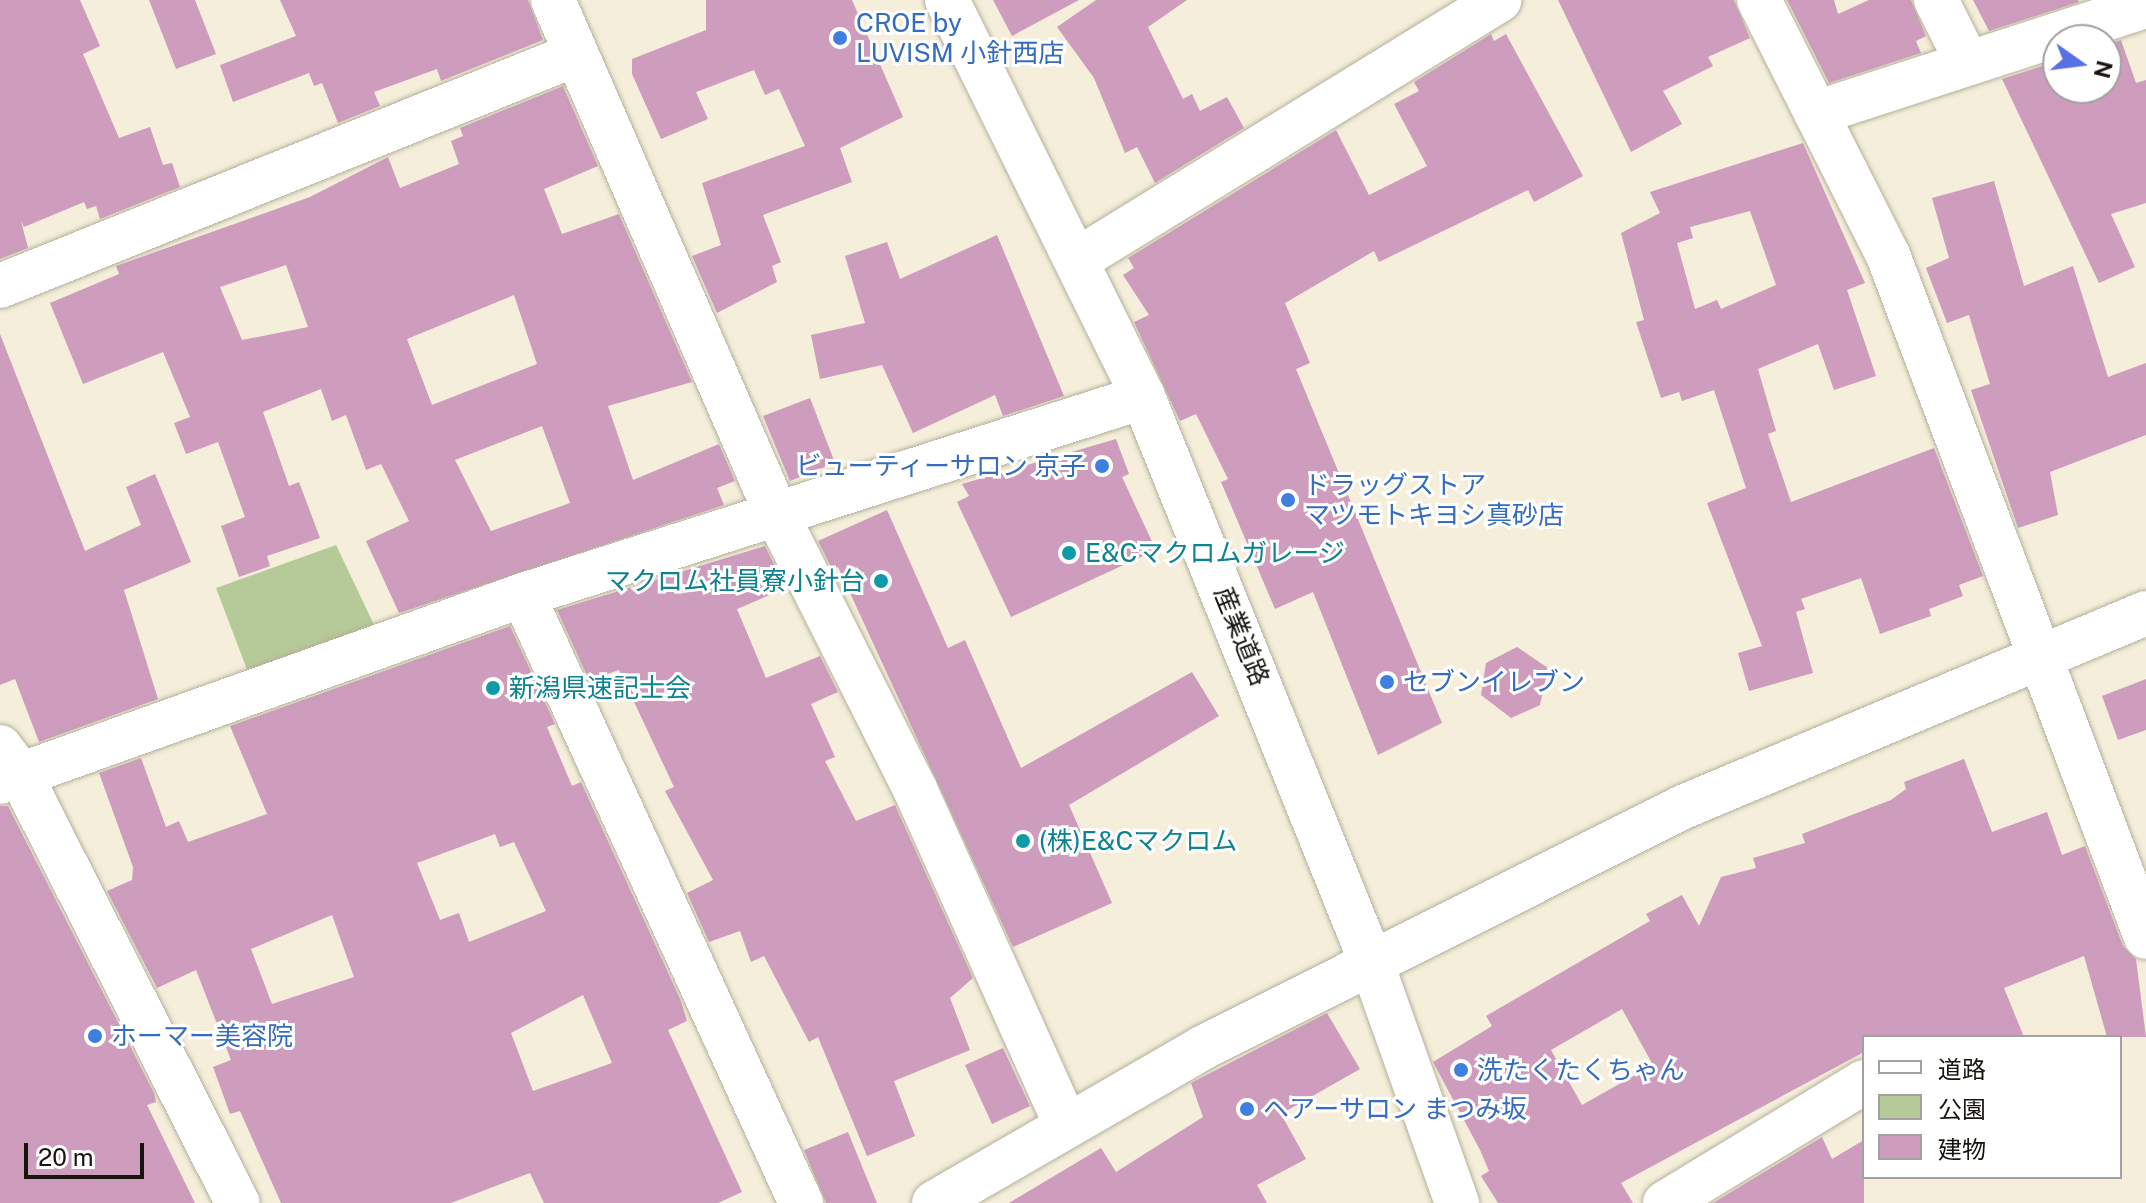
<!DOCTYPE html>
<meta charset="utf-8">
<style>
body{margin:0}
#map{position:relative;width:2146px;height:1203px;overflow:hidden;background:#f4eeda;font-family:"Public Sans","Noto Sans JP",sans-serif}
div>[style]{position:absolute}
.green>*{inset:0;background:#b6c998}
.building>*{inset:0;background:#ce9cbd}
.roads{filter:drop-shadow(0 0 2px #b5af9c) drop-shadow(0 0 2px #b5af9c)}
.minor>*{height:44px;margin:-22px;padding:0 22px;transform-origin:22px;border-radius:22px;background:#fff}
.dots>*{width:22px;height:22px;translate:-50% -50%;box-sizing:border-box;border:4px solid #fff;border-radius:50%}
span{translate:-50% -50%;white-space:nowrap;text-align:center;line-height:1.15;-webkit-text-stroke:6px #fff;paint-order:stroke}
.shop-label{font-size:26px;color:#366cbe}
.left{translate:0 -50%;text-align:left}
.right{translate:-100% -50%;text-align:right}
.culture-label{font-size:26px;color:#0d838f}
.street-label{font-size:26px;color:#17150e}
.legend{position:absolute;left:1862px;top:1035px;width:260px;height:144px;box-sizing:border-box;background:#fff;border:2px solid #a2a19f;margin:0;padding:10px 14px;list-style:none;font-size:24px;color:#17150e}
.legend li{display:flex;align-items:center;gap:16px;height:40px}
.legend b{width:40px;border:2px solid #a2a19f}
.north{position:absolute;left:2042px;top:24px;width:80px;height:80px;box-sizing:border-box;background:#fff;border:2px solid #a2a19f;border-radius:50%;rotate:104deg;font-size:22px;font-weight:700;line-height:32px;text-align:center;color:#17150e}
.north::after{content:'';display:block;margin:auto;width:28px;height:36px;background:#5971e7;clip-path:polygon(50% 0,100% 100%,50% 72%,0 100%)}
.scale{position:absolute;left:24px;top:1143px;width:120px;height:36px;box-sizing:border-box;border:4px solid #17150e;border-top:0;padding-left:10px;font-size:24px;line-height:28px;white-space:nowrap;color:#17150e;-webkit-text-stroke:6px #fff;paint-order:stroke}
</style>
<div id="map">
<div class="green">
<div style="clip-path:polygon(336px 545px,376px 629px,251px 680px,216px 588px)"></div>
</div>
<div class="building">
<div style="clip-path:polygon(0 0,80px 0,100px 46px,83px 54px,119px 138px,150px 127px,163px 165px,172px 163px,180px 187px,100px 219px,96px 206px,87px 209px,84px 202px,24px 227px,21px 221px,28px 248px,0 259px)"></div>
<div style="clip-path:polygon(149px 0,195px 0,216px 54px,176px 69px)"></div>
<div style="clip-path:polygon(280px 0,528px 0,543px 40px,441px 81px,437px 69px,374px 92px,380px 106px,338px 123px,322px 83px,314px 86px,309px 73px,233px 102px,220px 65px,296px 36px)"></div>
<div style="clip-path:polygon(706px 0,852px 0,903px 117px,840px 148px,852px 182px,763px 215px,781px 262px,772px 266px,777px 282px,717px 313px,692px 256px,721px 245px,702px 183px,805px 146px,779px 89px,765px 95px,754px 70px,696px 92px,708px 119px,661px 139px,632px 74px,632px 59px,706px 30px)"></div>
<div style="clip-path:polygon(993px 0,1079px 0,1012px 36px)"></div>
<div style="clip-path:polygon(1096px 0,1187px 0,1148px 27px,1183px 99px,1192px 94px,1200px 111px,1227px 97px,1244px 128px,1155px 183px,1137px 147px,1125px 153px,1094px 78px,1057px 27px)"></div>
<div style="clip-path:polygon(1558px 0,1734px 0,1750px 38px,1708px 57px,1713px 66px,1663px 91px,1682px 124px,1631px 152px)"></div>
<div style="clip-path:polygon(1787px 0,1834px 0,1838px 14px,1869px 0,1911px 0,1926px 36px,1916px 41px,1921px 53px,1829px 83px)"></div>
<div style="clip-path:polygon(1973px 0,2078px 0,2079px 2px,1989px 31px)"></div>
<div style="clip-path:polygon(1491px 34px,1494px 41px,1506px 34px,1583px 176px,1534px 202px,1528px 190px,1379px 262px,1374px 251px,1285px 303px,1310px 363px,1296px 369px,1442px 723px,1378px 755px,1313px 592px,1275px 609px,1221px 482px,1228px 479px,1196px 414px,1180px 421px,1134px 322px,1149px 315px,1123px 275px,1134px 268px,1128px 258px,1336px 130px,1369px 195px,1427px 166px,1394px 104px,1419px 91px,1414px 82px)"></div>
<div style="clip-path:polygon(2121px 40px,2136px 83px,2146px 80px,2146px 203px,2111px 214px,2135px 267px,2099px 283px,2002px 79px,2058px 61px,2058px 88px,2106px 88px,2106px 45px)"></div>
<div style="clip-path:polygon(evenodd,563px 86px,598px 166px,544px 189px,562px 234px,619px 214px,692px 382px,608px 406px,633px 480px,719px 444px,735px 481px,717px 488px,724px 505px,399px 613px,366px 541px,409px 521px,381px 464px,366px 470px,346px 415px,332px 421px,321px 389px,263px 412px,289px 486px,299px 482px,320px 538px,267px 556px,270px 566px,239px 577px,221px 526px,245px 517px,218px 442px,186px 454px,174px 423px,190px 417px,163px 352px,83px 384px,50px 303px,119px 274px,116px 266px,310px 197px,388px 157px,400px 188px,459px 164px,451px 141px,463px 136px,460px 128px,563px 86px,286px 265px,308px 327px,242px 340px,220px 287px,286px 265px,563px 86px,514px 295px,537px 364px,432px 405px,407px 339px,514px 295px,563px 86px,542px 426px,570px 503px,491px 531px,455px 460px,542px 426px)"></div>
<div style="clip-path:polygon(evenodd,1803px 143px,1865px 283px,1847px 290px,1876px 376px,1834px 390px,1818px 344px,1758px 369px,1776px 431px,1768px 434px,1791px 502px,1934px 448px,1983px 576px,1959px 585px,1963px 596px,1929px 609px,1931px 616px,1880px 634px,1861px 578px,1801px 599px,1805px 609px,1796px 612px,1813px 673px,1749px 691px,1738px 653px,1762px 646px,1707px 503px,1746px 488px,1714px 390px,1682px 401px,1679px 392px,1661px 398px,1636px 322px,1644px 320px,1621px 233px,1660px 213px,1650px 192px,1803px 143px,1750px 211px,1776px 285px,1721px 309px,1717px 300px,1695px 309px,1677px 243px,1693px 238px,1690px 227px,1750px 211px)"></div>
<div style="clip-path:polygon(1994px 181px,2024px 286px,2073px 266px,2108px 377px,2146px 363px,2146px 435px,2050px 472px,2058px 515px,2018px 528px,1971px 390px,1990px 384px,1969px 315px,1947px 323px,1926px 268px,1949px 258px,1932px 198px)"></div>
<div style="clip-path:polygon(997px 235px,1064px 396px,1003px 416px,995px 395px,913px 433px,882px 365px,820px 379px,811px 335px,865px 323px,845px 256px,887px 242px,900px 279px)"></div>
<div style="clip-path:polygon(0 334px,85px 551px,141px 525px,126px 487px,155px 474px,191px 562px,124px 590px,158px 699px,39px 742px,15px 679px,0 685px)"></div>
<div style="clip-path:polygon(810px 398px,835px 463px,790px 481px,763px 416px)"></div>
<div style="clip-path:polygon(1116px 439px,1129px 474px,1122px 477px,1156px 550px,1011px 617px,957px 502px,969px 496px,962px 484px)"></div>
<div style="clip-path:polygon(887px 510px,948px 648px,965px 640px,1021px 768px,1192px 672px,1219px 716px,1069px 805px,1112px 903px,1013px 947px,838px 567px,832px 569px,818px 541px)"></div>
<div style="clip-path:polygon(765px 546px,786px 588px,737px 609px,766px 678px,820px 656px,838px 692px,811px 704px,835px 757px,825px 761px,856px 821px,895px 805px,973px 978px,950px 998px,970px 1050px,894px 1081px,915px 1136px,867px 1156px,818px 1037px,809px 1042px,764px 956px,751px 962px,740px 931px,709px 942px,687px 893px,713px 880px,665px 791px,674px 787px,619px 670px,589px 680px,557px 610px)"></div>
<div style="clip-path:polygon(evenodd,510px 626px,555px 724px,547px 727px,572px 786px,581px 782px,681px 1001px,687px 1021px,668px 1030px,742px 1192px,718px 1203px,544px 1203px,530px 1173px,451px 1203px,281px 1203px,240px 1111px,230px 1114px,213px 1067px,231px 1060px,196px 970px,157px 988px,107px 891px,132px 880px,133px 867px,99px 773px,141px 758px,166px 827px,179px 821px,188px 842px,267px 814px,230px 726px,510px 626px,495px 834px,500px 847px,514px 842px,546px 911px,469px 942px,459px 913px,440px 920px,417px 863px,495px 834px,510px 626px,332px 915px,354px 977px,272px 1004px,251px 949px,332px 915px,510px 626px,583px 995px,612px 1063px,533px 1091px,511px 1033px,583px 995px)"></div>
<div style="clip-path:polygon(1517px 647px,1548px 668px,1540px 705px,1511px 718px,1481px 695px,1486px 663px)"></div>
<div style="clip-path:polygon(2146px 679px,2146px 730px,2118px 740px,2102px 696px)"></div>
<div style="clip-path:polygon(evenodd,1964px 759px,1992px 832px,2047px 812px,2062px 855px,2085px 846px,2123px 946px,2136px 959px,2146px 1037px,2107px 1037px,2084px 956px,2004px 988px,2024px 1037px,1864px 1037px,1864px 1052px,1621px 1183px,1633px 1203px,1498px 1203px,1481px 1176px,1489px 1171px,1480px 1150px,1433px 1062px,1492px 1026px,1486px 1016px,1650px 921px,1646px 914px,1682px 895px,1699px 926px,1721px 877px,1756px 868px,1753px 858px,1805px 843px,1802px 834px,1891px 800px,1906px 789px,1904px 782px,1964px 759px,1622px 1009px,1653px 1065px,1582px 1105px,1551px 1050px,1622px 1009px)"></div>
<div style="clip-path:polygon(0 806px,8px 806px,154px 1093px,156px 1102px,147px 1105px,195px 1203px,0 1203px)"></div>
<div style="clip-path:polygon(1327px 1013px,1360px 1069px,1281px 1114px,1306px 1159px,1257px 1185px,1267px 1203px,1009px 1203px,1101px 1148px,1116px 1172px,1203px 1117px,1191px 1083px)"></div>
<div style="clip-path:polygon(1003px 1048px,1030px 1106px,992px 1124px,965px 1065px)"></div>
<div style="clip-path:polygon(848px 1132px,877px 1203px,826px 1203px,804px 1150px)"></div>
<div style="clip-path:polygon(1822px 1137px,1832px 1159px,1864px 1140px,1864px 1203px,1713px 1203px)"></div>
</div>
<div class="roads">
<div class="minor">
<div style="left:553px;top:0;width:559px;rotate:66.51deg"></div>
<div style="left:776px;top:513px;width:309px;rotate:63.3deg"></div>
<div style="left:915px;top:789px;width:368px;rotate:65.8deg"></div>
<div style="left:947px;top:0;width:443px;rotate:63.7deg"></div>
<div style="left:1143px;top:397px;width:611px;rotate:68.01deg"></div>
<div style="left:1372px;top:964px;width:254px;rotate:70.4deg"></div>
<div style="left:1759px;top:0;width:286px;rotate:63.2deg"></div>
<div style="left:1888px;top:255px;width:729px;rotate:69.28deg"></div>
<div style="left:1936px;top:0;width:69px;rotate:63.4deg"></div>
<div style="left:1816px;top:113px;width:347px;rotate:-18deg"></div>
<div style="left:1077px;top:260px;width:496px;rotate:-31.6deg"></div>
<div style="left:0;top:286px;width:619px;rotate:-21.92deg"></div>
<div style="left:523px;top:595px;width:669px;rotate:65.43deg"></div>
<div style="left:0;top:747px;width:31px;rotate:53deg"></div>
<div style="left:19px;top:772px;width:483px;rotate:63.1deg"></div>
<div style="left:0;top:782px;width:555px;rotate:-19.67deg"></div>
<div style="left:523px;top:595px;width:651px;rotate:-17.71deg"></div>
<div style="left:934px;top:1203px;width:310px;rotate:-30deg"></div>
<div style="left:1202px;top:1048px;width:538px;rotate:-26.61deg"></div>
<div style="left:1683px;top:807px;width:502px;rotate:-22.73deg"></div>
<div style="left:1665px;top:1203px;width:233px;rotate:-31.3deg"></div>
</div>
</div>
<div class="dots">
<div style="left:840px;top:38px;background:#3f7fe0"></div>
<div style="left:1102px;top:466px;background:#3f7fe0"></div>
<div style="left:1288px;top:500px;background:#3f7fe0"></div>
<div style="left:1069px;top:553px;background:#0f9aa8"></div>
<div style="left:881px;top:581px;background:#0f9aa8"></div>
<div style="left:1387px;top:682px;background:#3f7fe0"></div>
<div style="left:493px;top:688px;background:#0f9aa8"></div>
<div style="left:1023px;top:841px;background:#0f9aa8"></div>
<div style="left:95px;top:1036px;background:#3f7fe0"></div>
<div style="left:1461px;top:1070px;background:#3f7fe0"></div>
<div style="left:1247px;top:1109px;background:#3f7fe0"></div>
</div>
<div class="shop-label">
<span class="left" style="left:856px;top:38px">CROE by<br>LUVISM 小針西店</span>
<span class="right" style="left:1086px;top:466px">ビューティーサロン 京子</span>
<span class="left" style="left:1304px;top:500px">ドラッグストア<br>マツモトキヨシ真砂店</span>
<span class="left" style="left:1403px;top:682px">セブンイレブン</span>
<span class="left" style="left:111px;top:1036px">ホーマー美容院</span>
<span class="left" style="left:1477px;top:1070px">洗たくたくちゃん</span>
<span class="left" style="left:1263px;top:1109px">ヘアーサロン まつみ坂</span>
</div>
<div class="culture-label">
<span class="left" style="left:1085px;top:553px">E&amp;Cマクロムガレージ</span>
<span class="right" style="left:865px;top:581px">マクロム社員寮小針台</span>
<span class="left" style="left:509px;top:688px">新潟県速記士会</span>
<span class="left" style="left:1039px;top:841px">(株)E&amp;Cマクロム</span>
</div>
<div class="street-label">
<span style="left:1242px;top:636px;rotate:68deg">産業道路</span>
</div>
<ul class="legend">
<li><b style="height:10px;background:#fff"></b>道路</li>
<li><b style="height:22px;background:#b6c998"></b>公園</li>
<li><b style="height:22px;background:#ce9cbd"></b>建物</li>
</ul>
<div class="north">N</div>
<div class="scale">20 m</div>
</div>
